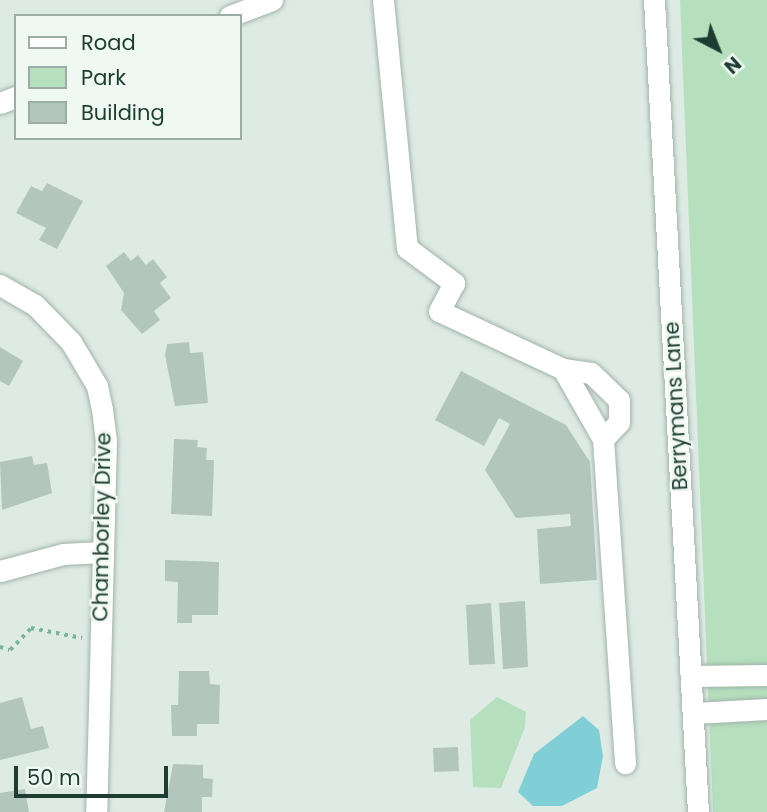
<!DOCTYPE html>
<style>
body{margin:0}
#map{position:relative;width:767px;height:812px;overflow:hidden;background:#deebe4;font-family:Poppins,sans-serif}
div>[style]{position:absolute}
.green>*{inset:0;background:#b5dfbd}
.water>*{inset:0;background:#81cfd6}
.building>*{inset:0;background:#b3c6bd}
.path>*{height:3.5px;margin-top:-1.75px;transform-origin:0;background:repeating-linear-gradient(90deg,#7cb29d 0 3.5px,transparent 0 8.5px)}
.roads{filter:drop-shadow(0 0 2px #a1b3ab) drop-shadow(0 0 2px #a1b3ab)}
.minor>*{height:21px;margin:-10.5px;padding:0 10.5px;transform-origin:10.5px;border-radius:10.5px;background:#fff}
span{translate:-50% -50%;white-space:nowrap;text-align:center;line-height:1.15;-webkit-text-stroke:5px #eff8f2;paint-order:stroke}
.street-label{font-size:21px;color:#1e3c32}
.legend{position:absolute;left:14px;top:14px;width:228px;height:126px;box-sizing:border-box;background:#eff8f2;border:2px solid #9bada5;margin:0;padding:9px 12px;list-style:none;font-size:21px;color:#1e3c32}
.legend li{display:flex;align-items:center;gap:14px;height:35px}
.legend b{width:35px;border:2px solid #9bada5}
.north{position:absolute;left:683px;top:14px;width:70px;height:70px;-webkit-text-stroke:5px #eff8f2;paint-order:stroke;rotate:138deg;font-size:19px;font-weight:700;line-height:28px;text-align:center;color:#1e3c32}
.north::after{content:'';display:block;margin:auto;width:24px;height:32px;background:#1e3c32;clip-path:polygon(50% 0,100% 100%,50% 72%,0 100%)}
.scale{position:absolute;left:14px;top:766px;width:154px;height:32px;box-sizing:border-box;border:4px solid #1e3c32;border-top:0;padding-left:9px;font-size:21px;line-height:24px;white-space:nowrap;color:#1e3c32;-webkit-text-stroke:5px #eff8f2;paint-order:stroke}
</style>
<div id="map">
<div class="green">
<div style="clip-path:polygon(680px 0,767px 0,767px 812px,713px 812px)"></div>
<div style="clip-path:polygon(497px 697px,526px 712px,525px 727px,501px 788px,473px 787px,470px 720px)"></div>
</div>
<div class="water">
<div style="clip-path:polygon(583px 716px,599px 730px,603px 756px,597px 788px,562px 806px,533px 806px,518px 792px,534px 754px)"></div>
</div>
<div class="building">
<div style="clip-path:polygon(47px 183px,83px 201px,57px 249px,39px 240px,46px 228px,16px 213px,31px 186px,42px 191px)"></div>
<div style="clip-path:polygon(124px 252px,131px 261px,138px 255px,146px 265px,153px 259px,167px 277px,160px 283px,171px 298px,154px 311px,160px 320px,142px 334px,121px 310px,124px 293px,106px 266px)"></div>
<div style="clip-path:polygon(189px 342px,190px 353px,203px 352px,208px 403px,175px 406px,165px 355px,167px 344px)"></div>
<div style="clip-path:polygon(0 347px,23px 361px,9px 386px,0 381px)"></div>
<div style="clip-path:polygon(461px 371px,566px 425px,590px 462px,597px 580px,540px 584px,537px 529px,571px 526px,570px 514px,516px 518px,485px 470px,510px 424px,499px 418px,484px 446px,435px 420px)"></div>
<div style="clip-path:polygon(174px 439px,198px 440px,197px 447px,207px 448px,206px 460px,214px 460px,212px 516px,171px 514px)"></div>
<div style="clip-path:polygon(32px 456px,34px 465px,47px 463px,52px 493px,2px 510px,0 462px)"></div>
<div style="clip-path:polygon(165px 560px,219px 562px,218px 615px,192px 615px,192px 623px,177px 623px,178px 582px,165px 581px)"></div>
<div style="clip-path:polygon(525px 601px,528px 667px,503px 669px,499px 603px)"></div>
<div style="clip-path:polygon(491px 603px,495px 664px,469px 665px,466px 605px)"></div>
<div style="clip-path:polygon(179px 671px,209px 671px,210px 684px,220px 685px,219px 724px,197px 724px,197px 736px,172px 736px,171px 705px,178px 705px)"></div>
<div style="clip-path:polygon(22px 697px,31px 729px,43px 726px,49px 748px,0 760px,0 703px)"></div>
<div style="clip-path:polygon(458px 747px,459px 771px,434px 772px,433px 748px)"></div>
<div style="clip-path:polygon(173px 764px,203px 765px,203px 778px,213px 779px,212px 797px,202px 797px,202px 812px,164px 812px)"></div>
<div style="clip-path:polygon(25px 789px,29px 812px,0 812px,0 793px)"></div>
</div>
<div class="path">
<div style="left:0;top:647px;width:10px;rotate:17deg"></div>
<div style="left:10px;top:650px;width:30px;rotate:-46deg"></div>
<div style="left:31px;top:628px;width:52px;rotate:11.1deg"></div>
</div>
<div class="roads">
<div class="minor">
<div style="left:383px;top:0;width:249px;rotate:84.5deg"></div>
<div style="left:407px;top:248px;width:59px;rotate:36.7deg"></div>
<div style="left:454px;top:283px;width:32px;rotate:118deg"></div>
<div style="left:439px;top:311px;width:137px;rotate:25.1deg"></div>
<div style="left:563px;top:369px;width:81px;rotate:60.3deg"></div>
<div style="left:603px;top:439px;width:325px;rotate:86.1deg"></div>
<div style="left:654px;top:0;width:813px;rotate:86.9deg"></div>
<div style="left:230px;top:16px;width:45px;rotate:-20.9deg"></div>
<div style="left:0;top:103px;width:17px;rotate:-21deg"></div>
<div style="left:0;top:285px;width:40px;rotate:29.7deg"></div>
<div style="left:35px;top:305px;width:52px;rotate:45.8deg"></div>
<div style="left:71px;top:342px;width:51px;rotate:59.4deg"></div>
<div style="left:97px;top:386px;width:24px;rotate:78deg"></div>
<div style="left:102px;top:409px;width:31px;rotate:83deg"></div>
<div style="left:106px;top:440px;width:372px;rotate:91.5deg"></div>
<div style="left:563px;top:369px;width:28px;rotate:8deg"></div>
<div style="left:591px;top:373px;width:39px;rotate:44deg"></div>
<div style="left:619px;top:400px;width:22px;rotate:90deg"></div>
<div style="left:619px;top:422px;width:23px;rotate:133deg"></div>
<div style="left:0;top:571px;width:65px;rotate:-15.1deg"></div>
<div style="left:63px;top:554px;width:39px;rotate:-3deg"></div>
<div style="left:691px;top:676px;width:76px;rotate:-0.8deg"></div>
<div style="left:694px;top:713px;width:73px;rotate:-3.1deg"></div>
</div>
</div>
<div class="street-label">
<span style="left:676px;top:406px;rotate:-93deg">Berrymans Lane</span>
<span style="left:102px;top:527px;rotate:-89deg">Chamborley Drive</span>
</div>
<ul class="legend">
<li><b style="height:9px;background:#fff"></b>Road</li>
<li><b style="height:19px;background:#b5dfbd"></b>Park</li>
<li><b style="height:19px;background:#b3c6bd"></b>Building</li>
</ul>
<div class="north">N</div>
<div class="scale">50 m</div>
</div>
